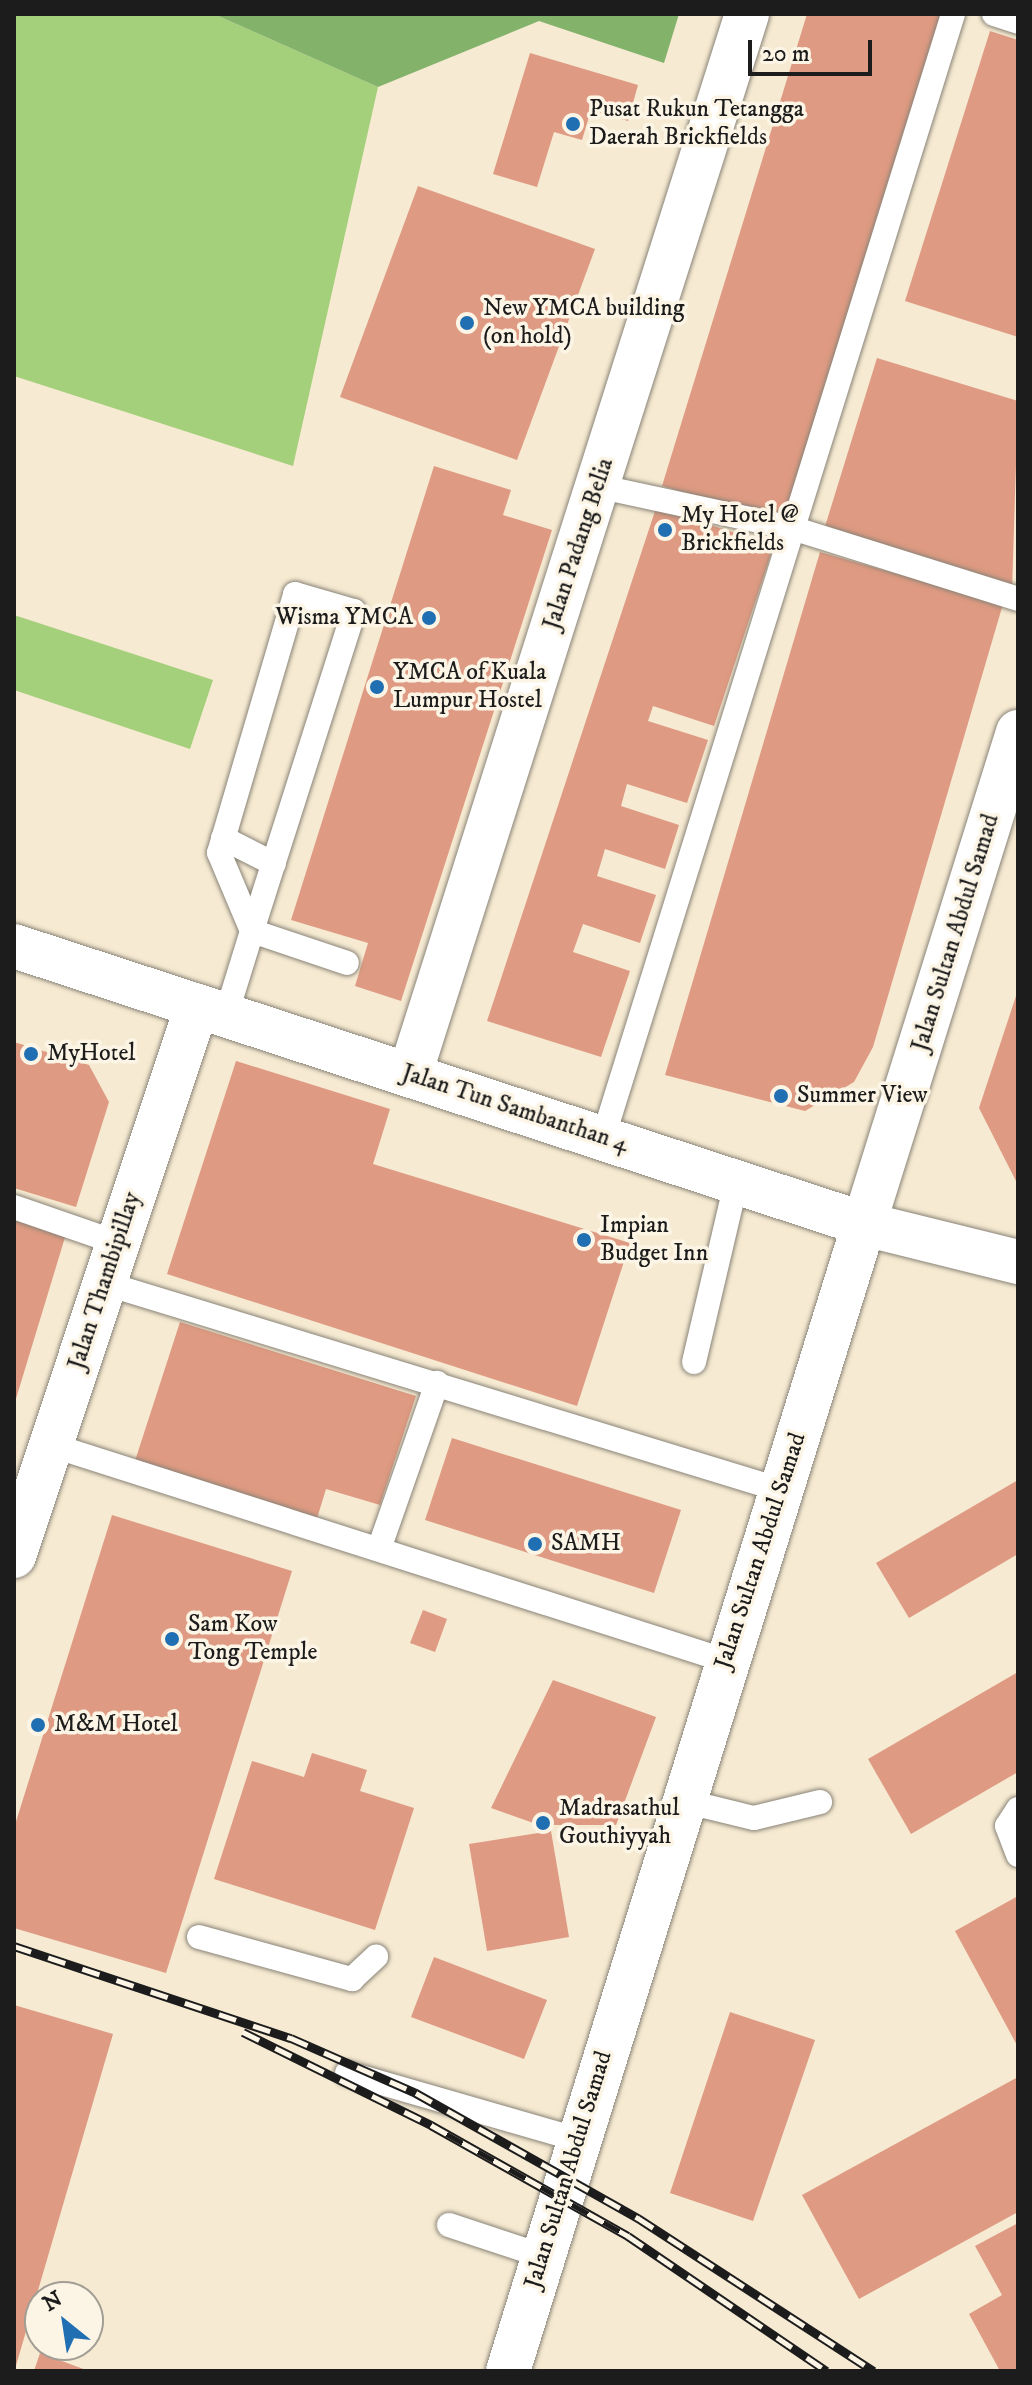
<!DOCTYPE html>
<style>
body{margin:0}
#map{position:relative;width:1032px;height:2385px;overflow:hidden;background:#f6ead2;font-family:"IM FELL DW Pica",serif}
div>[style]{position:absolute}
.green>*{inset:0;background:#a4cf7b}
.forest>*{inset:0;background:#83b26b}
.building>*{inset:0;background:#de9a82}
.roads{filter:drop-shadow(0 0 2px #898377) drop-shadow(0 0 2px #898377)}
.service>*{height:24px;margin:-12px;padding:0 12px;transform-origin:12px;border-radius:12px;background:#fff}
.minor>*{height:44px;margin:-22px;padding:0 22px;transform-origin:22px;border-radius:22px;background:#fff}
.secondary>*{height:44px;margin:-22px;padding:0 22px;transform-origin:22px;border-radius:22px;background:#fff}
.rail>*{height:9px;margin-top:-4.5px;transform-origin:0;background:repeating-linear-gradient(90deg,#fcf5e5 0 18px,#1c1c1c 0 36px);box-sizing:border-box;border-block:2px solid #1c1c1c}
.dots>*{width:22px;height:22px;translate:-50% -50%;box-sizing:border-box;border:4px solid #fcf5e5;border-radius:50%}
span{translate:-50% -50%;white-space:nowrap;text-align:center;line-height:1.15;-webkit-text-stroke:7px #fcf5e5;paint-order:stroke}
.poi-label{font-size:24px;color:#1c1c1c}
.left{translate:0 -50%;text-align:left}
.right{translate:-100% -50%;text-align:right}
.street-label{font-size:24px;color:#1c1c1c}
.frame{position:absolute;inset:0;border:16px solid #1c1c1c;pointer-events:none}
.north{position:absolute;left:24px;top:2281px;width:80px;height:80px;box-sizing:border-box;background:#fcf5e5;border:2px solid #a29e95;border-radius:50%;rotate:330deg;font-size:22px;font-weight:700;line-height:32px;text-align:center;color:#1c1c1c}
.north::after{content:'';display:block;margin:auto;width:28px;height:36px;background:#1f6fb2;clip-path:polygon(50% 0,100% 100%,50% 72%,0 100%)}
.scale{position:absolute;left:748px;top:40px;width:124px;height:36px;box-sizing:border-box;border:4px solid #1c1c1c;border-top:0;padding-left:10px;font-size:24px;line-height:28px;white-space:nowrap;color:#1c1c1c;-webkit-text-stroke:6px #fcf5e5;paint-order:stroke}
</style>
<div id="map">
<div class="green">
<div style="clip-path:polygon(14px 14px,214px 14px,378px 87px,293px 466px,14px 376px)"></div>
<div style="clip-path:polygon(14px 615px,213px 680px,190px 749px,14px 690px)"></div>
</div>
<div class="forest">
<div style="clip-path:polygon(214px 14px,679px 14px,664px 63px,539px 21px,378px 87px)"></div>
</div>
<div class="building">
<div style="clip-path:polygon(807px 14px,941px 14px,785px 522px,662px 486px)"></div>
<div style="clip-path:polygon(990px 31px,1018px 40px,1018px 337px,905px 301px)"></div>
<div style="clip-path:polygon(530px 53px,638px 85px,628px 121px,591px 110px,582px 140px,554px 132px,537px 187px,493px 174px)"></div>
<div style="clip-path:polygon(418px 186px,595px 249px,517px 460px,340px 397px)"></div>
<div style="clip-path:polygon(877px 358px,1018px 401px,1012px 591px,823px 533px)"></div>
<div style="clip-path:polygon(434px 466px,511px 490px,503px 515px,552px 530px,401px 1001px,355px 986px,368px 943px,291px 920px)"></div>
<div style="clip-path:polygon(656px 508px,774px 545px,714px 726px,653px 706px,648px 721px,708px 740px,687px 803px,627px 784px,621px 806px,679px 825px,665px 869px,605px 849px,597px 876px,656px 895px,640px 943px,583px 924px,573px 952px,630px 971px,601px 1057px,487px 1021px)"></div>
<div style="clip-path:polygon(820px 552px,1003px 604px,873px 1047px,854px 1082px,805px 1111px,665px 1075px)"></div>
<div style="clip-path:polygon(1018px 990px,1018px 1185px,979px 1108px)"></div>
<div style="clip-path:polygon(14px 1042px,89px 1065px,109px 1102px,76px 1207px,14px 1188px)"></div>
<div style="clip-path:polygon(236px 1061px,390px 1109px,373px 1164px,630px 1243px,577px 1406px,167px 1274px)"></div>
<div style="clip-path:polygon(14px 1218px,66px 1234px,15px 1402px,14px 1402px)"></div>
<div style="clip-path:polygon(180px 1322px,416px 1396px,380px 1505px,326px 1489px,315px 1525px,133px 1467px)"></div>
<div style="clip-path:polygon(452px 1438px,681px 1510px,654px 1593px,425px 1520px)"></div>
<div style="clip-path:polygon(1018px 1480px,1018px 1554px,909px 1618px,876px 1563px)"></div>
<div style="clip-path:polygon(112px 1515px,292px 1571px,166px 1973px,14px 1928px,14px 1828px)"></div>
<div style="clip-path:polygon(423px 1610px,447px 1619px,435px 1652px,410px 1643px)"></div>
<div style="clip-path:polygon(1018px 1672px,1018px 1772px,911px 1834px,868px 1759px)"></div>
<div style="clip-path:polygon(553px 1680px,656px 1717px,616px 1825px,539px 1825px,491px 1808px)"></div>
<div style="clip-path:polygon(312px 1753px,367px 1770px,360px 1791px,414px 1808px,375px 1930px,214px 1879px,252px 1761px,304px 1777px)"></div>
<div style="clip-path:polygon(551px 1831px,569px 1937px,487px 1951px,469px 1844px)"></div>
<div style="clip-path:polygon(1018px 1896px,1018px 2047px,955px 1931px)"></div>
<div style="clip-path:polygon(434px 1957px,547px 2000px,524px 2059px,411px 2017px)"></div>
<div style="clip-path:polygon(14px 2005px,113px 2034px,15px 2369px,14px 2369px)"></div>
<div style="clip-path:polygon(730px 2012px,815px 2040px,753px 2221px,670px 2193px)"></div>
<div style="clip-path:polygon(1018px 2077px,1018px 2212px,859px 2299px,802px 2195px)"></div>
<div style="clip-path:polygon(1018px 2223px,1018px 2371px,1000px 2371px,969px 2314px,1002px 2295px,975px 2246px)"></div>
<div style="clip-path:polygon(40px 2353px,89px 2371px,34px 2371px)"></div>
</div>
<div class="roads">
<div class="service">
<div style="left:994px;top:14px;width:25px;rotate:18deg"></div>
<div style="left:597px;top:486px;width:199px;rotate:12.2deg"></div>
<div style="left:792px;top:528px;width:237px;rotate:17.4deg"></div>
<div style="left:295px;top:594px;width:61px;rotate:16.1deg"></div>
<div style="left:354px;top:611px;width:336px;rotate:107.7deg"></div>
<div style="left:252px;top:931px;width:85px;rotate:-112.9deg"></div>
<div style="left:219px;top:853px;width:270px;rotate:-73.6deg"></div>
<div style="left:223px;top:838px;width:57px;rotate:27deg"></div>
<div style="left:226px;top:1015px;width:88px;rotate:-72.8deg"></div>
<div style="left:252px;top:931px;width:100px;rotate:18.6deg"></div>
<div style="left:603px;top:1138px;width:1177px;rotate:-72.7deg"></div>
<div style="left:14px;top:1207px;width:110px;rotate:19.1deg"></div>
<div style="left:104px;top:1283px;width:708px;rotate:17deg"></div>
<div style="left:694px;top:1362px;width:184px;rotate:-76.8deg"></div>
<div style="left:51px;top:1445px;width:710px;rotate:17.72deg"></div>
<div style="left:379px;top:1549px;width:176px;rotate:-70.7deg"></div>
<div style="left:684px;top:1801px;width:72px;rotate:13.7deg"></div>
<div style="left:754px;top:1818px;width:68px;rotate:-13.6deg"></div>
<div style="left:1018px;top:1809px;width:20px;rotate:123deg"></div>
<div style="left:1007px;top:1826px;width:31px;rotate:69deg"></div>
<div style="left:199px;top:1937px;width:159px;rotate:15.4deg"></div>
<div style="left:352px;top:1979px;width:33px;rotate:-43deg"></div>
<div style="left:347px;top:2073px;width:238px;rotate:16.1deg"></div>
<div style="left:449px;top:2225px;width:99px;rotate:18.3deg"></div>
</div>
<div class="minor">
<div style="left:1018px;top:732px;width:516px;rotate:107.38deg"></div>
<div style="left:864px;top:1224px;width:159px;rotate:13.9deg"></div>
<div style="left:410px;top:1074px;width:1112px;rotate:-72.36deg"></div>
<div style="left:14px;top:1556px;width:580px;rotate:-71.6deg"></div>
</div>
<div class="secondary">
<div style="left:14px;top:946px;width:894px;rotate:18.11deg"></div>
<div style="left:864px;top:1224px;width:1201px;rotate:107.24deg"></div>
</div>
</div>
<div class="rail">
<div style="left:14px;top:1946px;width:292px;rotate:18.4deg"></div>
<div style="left:291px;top:2038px;width:137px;rotate:23.7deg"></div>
<div style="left:416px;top:2093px;width:255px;rotate:29.4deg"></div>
<div style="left:638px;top:2218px;width:281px;rotate:33deg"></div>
<div style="left:243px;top:2032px;width:210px;rotate:26.3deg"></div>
<div style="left:431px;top:2125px;width:226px;rotate:29.4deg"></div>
<div style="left:628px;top:2236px;width:240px;rotate:34.2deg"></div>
</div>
<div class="dots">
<div style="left:573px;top:124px;background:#1f6fb2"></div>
<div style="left:467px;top:323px;background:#1f6fb2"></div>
<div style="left:665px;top:530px;background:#1f6fb2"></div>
<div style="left:429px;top:618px;background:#1f6fb2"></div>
<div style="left:377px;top:687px;background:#1f6fb2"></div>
<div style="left:31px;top:1054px;background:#1f6fb2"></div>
<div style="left:781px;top:1096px;background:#1f6fb2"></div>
<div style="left:584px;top:1240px;background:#1f6fb2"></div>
<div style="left:535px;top:1544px;background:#1f6fb2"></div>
<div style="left:172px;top:1639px;background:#1f6fb2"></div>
<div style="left:38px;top:1725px;background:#1f6fb2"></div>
<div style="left:543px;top:1823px;background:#1f6fb2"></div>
</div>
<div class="poi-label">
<span class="left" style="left:589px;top:124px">Pusat Rukun Tetangga<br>Daerah Brickfields</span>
<span class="left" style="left:483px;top:323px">New YMCA building<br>(on hold)</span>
<span class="left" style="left:681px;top:530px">My Hotel @<br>Brickfields</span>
<span class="right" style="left:413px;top:618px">Wisma YMCA</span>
<span class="left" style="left:393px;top:687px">YMCA of Kuala<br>Lumpur Hostel</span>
<span class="left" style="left:47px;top:1054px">MyHotel</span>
<span class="left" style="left:797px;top:1096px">Summer View</span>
<span class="left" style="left:600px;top:1240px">Impian<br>Budget Inn</span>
<span class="left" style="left:551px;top:1544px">SAMH</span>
<span class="left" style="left:188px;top:1639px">Sam Kow<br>Tong Temple</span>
<span class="left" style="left:54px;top:1725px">M&amp;M Hotel</span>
<span class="left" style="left:559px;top:1823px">Madrasathul<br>Gouthiyyah</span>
</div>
<div class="street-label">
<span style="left:579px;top:544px;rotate:-72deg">Jalan Padang Belia</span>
<span style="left:956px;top:933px;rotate:-73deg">Jalan Sultan Abdul Samad</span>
<span style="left:515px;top:1109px;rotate:18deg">Jalan Tun Sambanthan 4</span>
<span style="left:105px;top:1281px;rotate:-72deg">Jalan Thambipillay</span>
<span style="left:761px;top:1551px;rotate:-72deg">Jalan Sultan Abdul Samad</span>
<span style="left:569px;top:2170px;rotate:-73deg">Jalan Sultan Abdul Samad</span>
</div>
<div class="frame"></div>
<div class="north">N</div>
<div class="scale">20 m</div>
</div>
